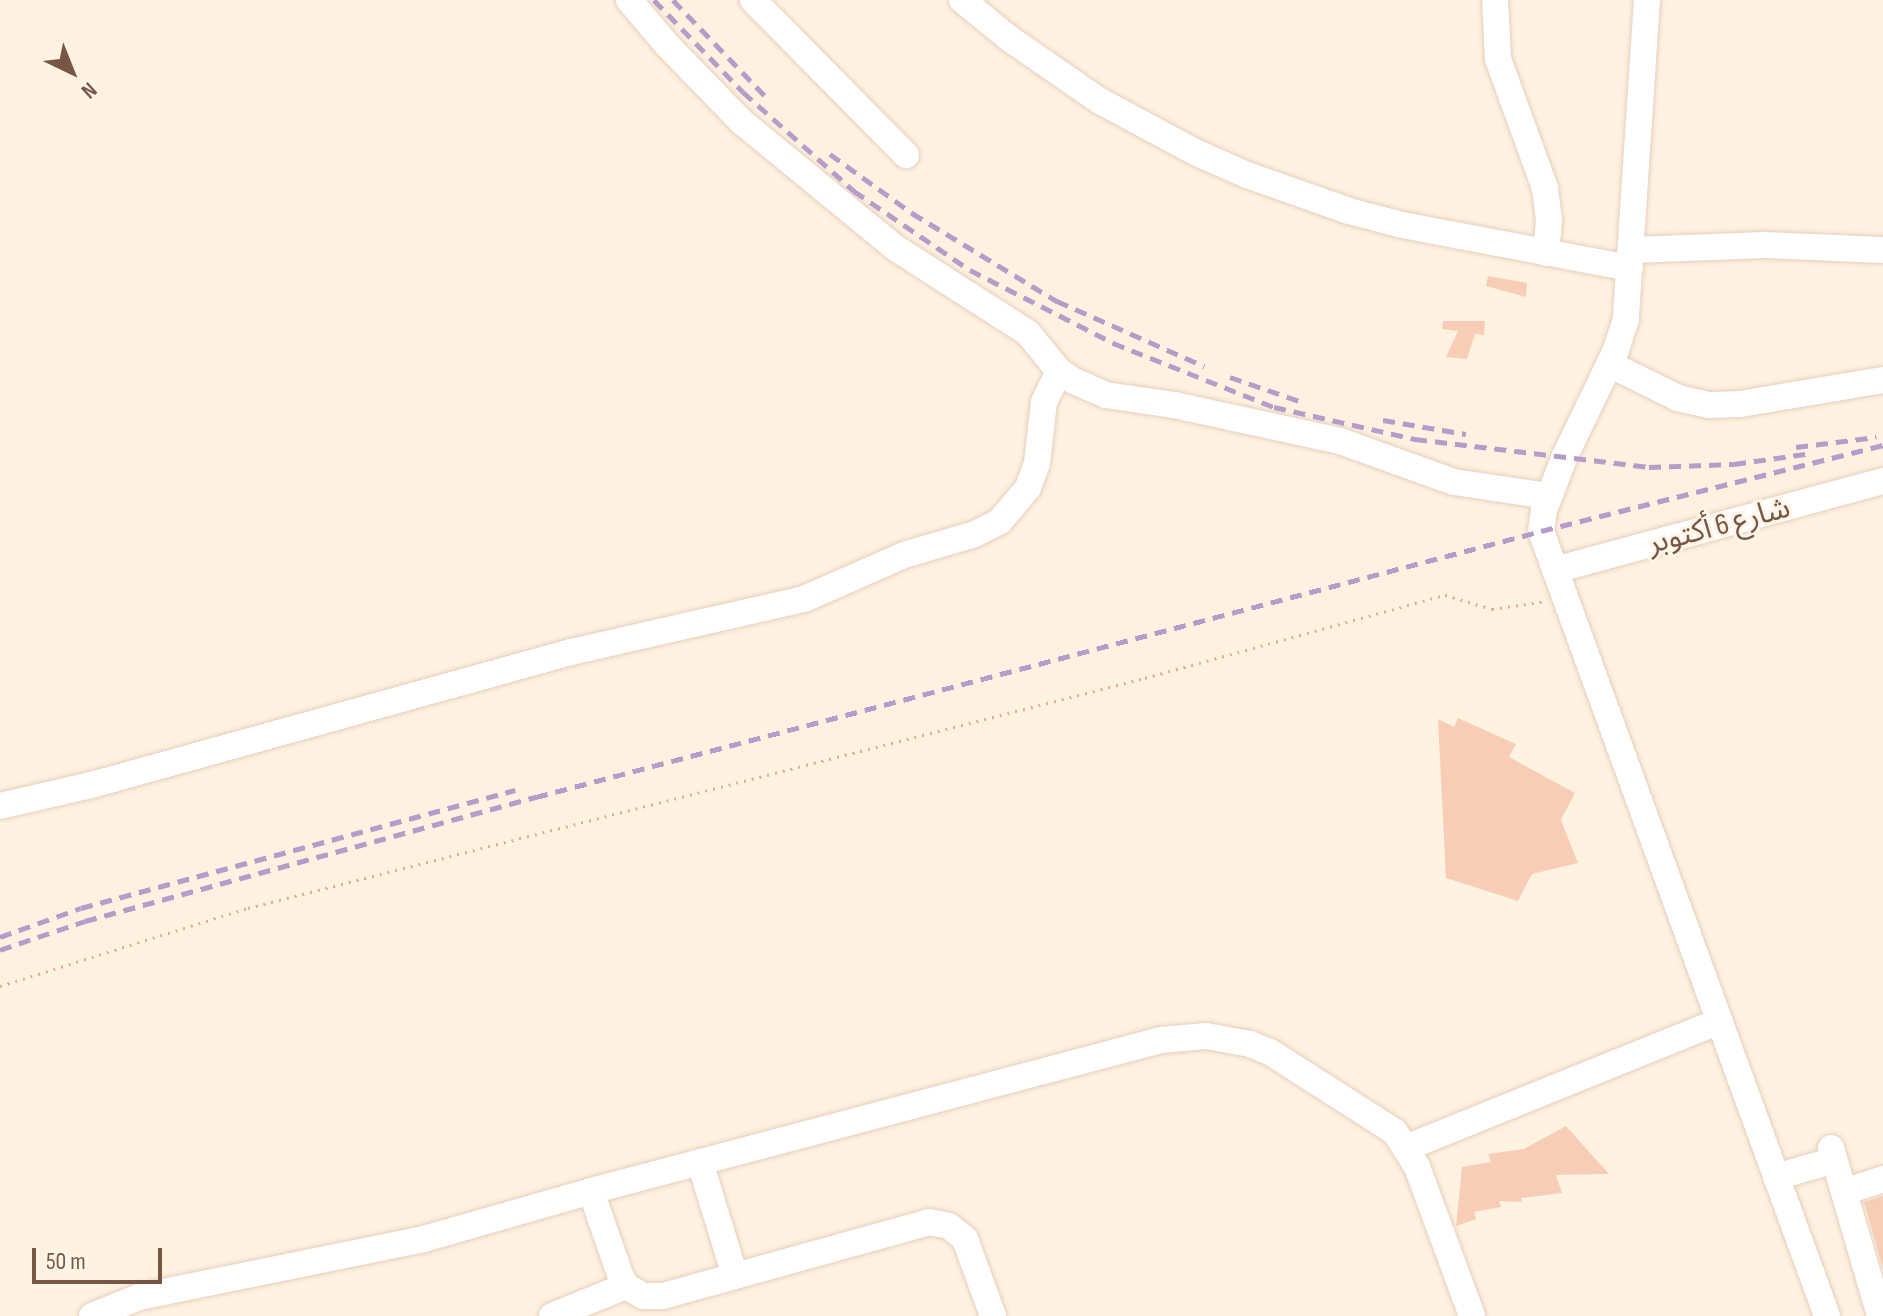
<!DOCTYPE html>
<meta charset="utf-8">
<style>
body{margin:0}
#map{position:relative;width:1883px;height:1316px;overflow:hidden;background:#fff2e0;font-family:"Sofia Sans Condensed","Noto Sans Arabic",sans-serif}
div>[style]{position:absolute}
.building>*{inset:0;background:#f7ceb5}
.path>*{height:3px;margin-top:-1.5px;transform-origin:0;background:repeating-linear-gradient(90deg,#dbb198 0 2px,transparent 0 8px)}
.roads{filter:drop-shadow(0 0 2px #e5cfbe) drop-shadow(0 0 2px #e5cfbe)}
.minor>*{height:26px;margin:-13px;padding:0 13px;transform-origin:13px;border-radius:13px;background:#fff}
.rail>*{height:5px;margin-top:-2.5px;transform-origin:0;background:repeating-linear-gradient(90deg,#b49ec9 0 12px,transparent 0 20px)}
span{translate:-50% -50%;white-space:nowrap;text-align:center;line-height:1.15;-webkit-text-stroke:6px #fff6e9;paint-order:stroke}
.street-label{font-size:30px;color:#785645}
.north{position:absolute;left:32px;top:32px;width:80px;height:80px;-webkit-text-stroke:6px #fff6e9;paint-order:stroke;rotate:137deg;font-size:22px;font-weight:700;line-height:32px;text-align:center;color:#785645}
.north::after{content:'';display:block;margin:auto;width:28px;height:36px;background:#785645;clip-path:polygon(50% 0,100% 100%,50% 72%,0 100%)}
.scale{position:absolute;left:32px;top:1248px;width:130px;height:36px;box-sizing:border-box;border:4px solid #785645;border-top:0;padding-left:10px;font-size:24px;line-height:28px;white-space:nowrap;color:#785645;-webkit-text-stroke:6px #fff6e9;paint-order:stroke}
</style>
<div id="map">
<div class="building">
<div style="clip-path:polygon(1488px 276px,1527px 283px,1526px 297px,1486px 286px)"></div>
<div style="clip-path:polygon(1443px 321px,1485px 321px,1484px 335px,1475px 334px,1467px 359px,1446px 357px,1458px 331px,1442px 329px)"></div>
<div style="clip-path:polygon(1458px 718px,1516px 744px,1509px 757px,1575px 793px,1561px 820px,1578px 863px,1532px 874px,1518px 901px,1446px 878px,1438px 719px,1454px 727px)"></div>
<div style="clip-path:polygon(1566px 1126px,1609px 1174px,1556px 1175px,1562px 1193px,1521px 1198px,1522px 1202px,1499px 1201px,1501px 1207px,1474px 1212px,1476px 1219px,1456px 1226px,1462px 1167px,1491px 1162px,1488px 1154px,1524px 1149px)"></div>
<div style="clip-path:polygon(1883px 1196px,1883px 1269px,1864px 1202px)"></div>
</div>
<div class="path">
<div style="left:0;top:986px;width:260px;rotate:-17.5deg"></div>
<div style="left:248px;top:908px;width:926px;rotate:-14.38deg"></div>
<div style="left:1145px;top:678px;width:311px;rotate:-15.5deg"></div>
<div style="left:1445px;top:595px;width:49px;rotate:16.6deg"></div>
<div style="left:1492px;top:609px;width:55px;rotate:-8.4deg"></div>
</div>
<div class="roads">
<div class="minor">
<div style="left:629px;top:0;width:60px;rotate:49.7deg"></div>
<div style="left:668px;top:46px;width:106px;rotate:45.8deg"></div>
<div style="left:742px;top:122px;width:197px;rotate:39.4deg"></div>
<div style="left:894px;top:247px;width:159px;rotate:32.7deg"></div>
<div style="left:1028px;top:333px;width:49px;rotate:50.8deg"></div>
<div style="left:1059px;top:371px;width:18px;rotate:34deg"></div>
<div style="left:1074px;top:381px;width:35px;rotate:24deg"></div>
<div style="left:1106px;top:395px;width:69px;rotate:8.4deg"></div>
<div style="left:1174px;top:405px;width:170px;rotate:12.2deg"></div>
<div style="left:1340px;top:441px;width:121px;rotate:19.8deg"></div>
<div style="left:1454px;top:482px;width:96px;rotate:8.4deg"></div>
<div style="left:753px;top:0;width:218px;rotate:45.4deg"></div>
<div style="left:962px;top:0;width:62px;rotate:39.1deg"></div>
<div style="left:1010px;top:39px;width:109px;rotate:34.6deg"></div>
<div style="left:1100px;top:101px;width:110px;rotate:28.2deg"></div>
<div style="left:1197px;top:153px;width:55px;rotate:23.7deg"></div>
<div style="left:1247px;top:175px;width:108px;rotate:19.4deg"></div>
<div style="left:1349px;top:211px;width:55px;rotate:14.8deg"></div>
<div style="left:1402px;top:225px;width:232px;rotate:10.7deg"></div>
<div style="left:1495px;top:0;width:59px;rotate:87.1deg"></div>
<div style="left:1498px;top:59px;width:137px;rotate:70deg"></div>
<div style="left:1545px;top:188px;width:32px;rotate:83deg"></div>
<div style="left:1549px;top:220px;width:33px;rotate:95deg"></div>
<div style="left:1647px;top:0;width:320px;rotate:93.8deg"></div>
<div style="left:1626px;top:319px;width:33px;rotate:108deg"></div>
<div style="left:1616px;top:350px;width:120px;rotate:115.7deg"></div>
<div style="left:1564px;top:458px;width:56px;rotate:111deg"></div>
<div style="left:1544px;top:510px;width:21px;rotate:98deg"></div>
<div style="left:1541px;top:531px;width:835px;rotate:69.98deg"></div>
<div style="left:1632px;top:250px;width:133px;rotate:-2.2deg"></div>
<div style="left:1765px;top:245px;width:118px;rotate:2.4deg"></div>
<div style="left:1609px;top:364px;width:77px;rotate:26.2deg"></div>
<div style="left:1678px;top:398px;width:32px;rotate:13deg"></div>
<div style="left:1709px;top:405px;width:31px;rotate:-2deg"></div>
<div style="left:1740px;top:404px;width:145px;rotate:-9.5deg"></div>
<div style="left:1555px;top:570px;width:340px;rotate:-15.2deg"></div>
<div style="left:0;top:806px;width:98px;rotate:-13deg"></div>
<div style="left:95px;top:784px;width:494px;rotate:-15.5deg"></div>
<div style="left:571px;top:652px;width:239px;rotate:-12.8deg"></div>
<div style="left:804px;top:599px;width:109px;rotate:-23.7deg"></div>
<div style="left:904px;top:555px;width:74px;rotate:-16.5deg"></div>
<div style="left:975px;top:534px;width:28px;rotate:-27deg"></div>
<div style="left:1000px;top:521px;width:43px;rotate:-49.7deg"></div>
<div style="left:1028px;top:488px;width:27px;rotate:-70deg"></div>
<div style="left:1037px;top:463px;width:61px;rotate:-83.5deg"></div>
<div style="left:1044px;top:402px;width:34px;rotate:-64deg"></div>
<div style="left:1408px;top:1147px;width:336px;rotate:-22deg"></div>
<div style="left:1831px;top:1148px;width:175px;rotate:73.7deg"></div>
<div style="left:700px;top:1162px;width:119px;rotate:72.9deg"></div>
<div style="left:1776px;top:1177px;width:60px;rotate:-16.3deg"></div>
<div style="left:591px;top:1191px;width:91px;rotate:70.8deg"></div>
<div style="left:621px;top:1277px;width:10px;rotate:61deg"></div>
<div style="left:626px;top:1286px;width:20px;rotate:30deg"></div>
<div style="left:643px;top:1296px;width:20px"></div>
<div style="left:663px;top:1296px;width:276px;rotate:-15.5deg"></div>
<div style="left:929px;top:1222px;width:20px;rotate:11deg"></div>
<div style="left:949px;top:1226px;width:21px;rotate:39deg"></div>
<div style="left:965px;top:1239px;width:82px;rotate:70deg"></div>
<div style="left:1844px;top:1192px;width:41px;rotate:-18.4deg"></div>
<div style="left:92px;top:1316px;width:51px;rotate:-22deg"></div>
<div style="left:139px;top:1297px;width:291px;rotate:-11.5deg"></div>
<div style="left:424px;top:1239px;width:174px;rotate:-16deg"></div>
<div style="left:591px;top:1191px;width:590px;rotate:-14.84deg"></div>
<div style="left:1161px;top:1040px;width:45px;rotate:-5.1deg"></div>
<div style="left:1206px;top:1036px;width:45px;rotate:10.3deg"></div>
<div style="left:1250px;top:1044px;width:22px;rotate:22deg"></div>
<div style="left:1270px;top:1052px;width:148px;rotate:32.6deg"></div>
<div style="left:1395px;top:1132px;width:41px;rotate:57.8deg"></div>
<div style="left:1417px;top:1167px;width:159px;rotate:69.7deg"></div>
<div style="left:552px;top:1316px;width:80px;rotate:-22.1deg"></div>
</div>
</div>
<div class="rail">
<div style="left:654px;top:0;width:128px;rotate:45.9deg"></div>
<div style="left:743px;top:92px;width:149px;rotate:41.7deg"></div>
<div style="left:854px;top:191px;width:140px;rotate:34.3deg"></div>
<div style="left:970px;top:270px;width:161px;rotate:27deg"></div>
<div style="left:1113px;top:343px;width:173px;rotate:21.7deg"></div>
<div style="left:1274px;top:407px;width:145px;rotate:12.8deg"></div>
<div style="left:1415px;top:439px;width:236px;rotate:6.8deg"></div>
<div style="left:1649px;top:467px;width:85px;rotate:-2deg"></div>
<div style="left:1734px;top:464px;width:79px;rotate:-8deg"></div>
<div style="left:673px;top:0;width:140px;rotate:46.2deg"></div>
<div style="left:830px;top:154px;width:101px;rotate:35.7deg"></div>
<div style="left:912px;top:213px;width:170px;rotate:31.3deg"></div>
<div style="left:1057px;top:301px;width:161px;rotate:23.9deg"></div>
<div style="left:1230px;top:377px;width:76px;rotate:19.1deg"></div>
<div style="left:1383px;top:420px;width:84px;rotate:9.6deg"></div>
<div style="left:1796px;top:447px;width:81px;rotate:-7.1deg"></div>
<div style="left:0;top:937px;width:86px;rotate:-19.7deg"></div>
<div style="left:81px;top:908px;width:450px;rotate:-15.2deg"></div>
<div style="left:0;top:950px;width:90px;rotate:-18.8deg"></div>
<div style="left:85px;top:921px;width:468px;rotate:-15.4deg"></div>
<div style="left:536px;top:797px;width:1040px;rotate:-14.82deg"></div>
<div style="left:1541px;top:531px;width:353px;rotate:-14.1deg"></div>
</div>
<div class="street-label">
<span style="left:1719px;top:526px;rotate:-15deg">شارع 6 أكتوبر</span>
</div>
<div class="north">N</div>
<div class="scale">50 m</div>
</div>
